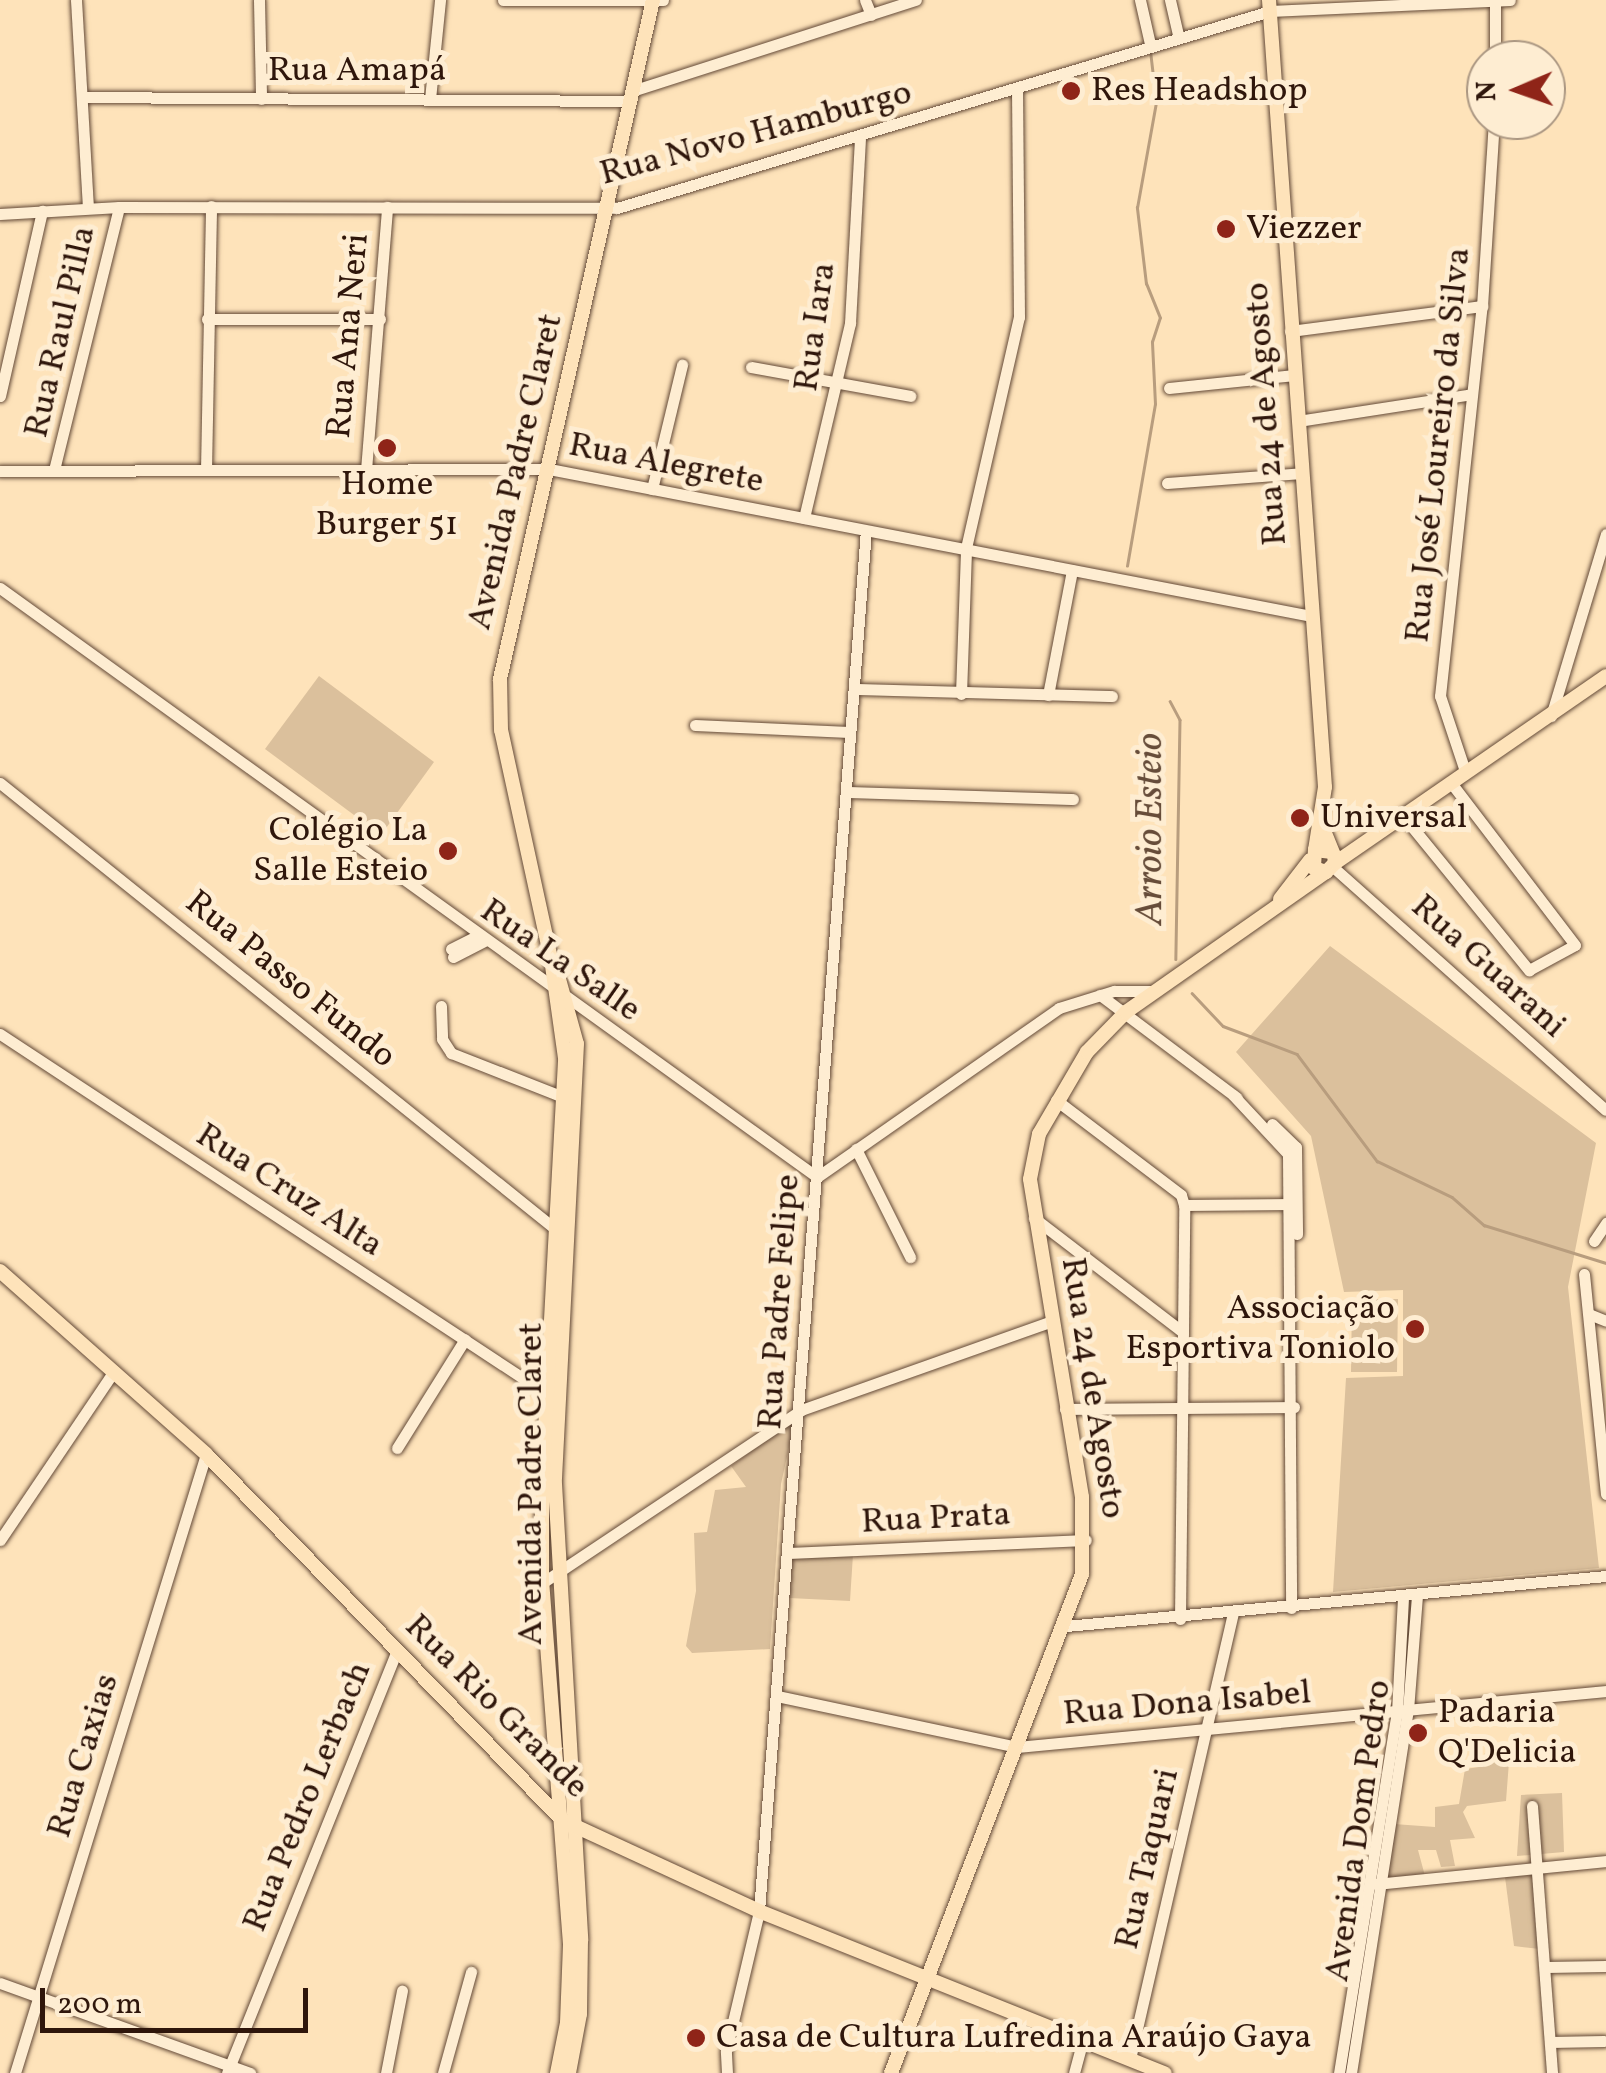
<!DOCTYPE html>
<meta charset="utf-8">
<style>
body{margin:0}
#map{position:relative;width:1606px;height:2073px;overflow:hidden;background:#fee3ba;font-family:Vollkorn,serif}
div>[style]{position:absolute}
.green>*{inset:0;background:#dbc09c}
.stream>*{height:2.5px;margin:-1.25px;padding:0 1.25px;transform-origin:1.25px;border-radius:1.25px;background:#b89d7e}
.roads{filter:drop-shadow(0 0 2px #634937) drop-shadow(0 0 2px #634937)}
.minor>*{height:11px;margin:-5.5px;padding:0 5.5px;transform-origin:5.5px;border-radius:5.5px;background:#feedd2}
.major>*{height:14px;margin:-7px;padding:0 7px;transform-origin:7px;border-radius:7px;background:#fee3ba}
.dots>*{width:28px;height:28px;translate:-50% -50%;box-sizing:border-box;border:5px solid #feedd2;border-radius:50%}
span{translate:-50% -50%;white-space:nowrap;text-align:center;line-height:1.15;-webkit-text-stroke:10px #feedd2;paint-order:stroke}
.street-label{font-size:35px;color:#2f160b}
.poi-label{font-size:35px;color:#2f160b}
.left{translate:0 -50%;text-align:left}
.right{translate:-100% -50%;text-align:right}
.water-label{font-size:38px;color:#664c39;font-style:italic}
.north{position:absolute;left:1466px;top:40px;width:100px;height:100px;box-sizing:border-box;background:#feedd2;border:2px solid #ab9782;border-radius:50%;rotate:268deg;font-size:28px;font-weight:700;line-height:40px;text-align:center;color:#2f160b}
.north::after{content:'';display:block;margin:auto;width:35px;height:45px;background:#8f2418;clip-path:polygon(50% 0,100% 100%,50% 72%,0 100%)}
.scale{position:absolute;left:40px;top:1988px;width:268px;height:45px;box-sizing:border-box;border:5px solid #2f160b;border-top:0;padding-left:12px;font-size:30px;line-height:35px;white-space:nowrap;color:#2f160b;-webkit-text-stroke:8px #feedd2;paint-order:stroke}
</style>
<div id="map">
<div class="green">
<div style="clip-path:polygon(319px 676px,434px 762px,381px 835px,265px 749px)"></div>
<div style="clip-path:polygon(1330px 946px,1596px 1143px,1568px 1287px,1599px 1568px,1333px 1592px,1346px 1378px,1403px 1376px,1403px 1290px,1344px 1292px,1311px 1136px,1236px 1052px)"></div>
<div style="clip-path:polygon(1352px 1299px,1398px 1299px,1397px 1372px,1351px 1372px)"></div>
<div style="clip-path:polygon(795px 1420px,781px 1484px,770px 1649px,692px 1653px,686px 1646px,696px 1591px,694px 1533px,707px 1532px,715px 1490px,746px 1487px,731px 1466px)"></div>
<div style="clip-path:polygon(853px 1554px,850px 1601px,789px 1598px,791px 1556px)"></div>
<div style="clip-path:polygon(1485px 1753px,1509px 1762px,1506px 1801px,1467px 1806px,1463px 1812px,1475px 1838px,1450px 1840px,1455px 1866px,1441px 1867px,1436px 1850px,1418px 1850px,1425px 1876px,1381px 1881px,1394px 1824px,1435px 1827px,1435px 1807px,1459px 1804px,1465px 1769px,1479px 1767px)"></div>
<div style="clip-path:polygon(1562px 1793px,1564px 1852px,1517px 1856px,1521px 1795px)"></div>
<div style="clip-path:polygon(1532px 1875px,1540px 1949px,1514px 1946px,1505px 1877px)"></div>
</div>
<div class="stream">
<div style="left:1127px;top:566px;width:164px;rotate:-80.2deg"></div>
<div style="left:1155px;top:404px;width:62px;rotate:-92.8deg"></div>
<div style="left:1152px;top:342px;width:25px;rotate:-72deg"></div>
<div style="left:1160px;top:318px;width:37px;rotate:-112deg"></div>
<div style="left:1146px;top:284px;width:77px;rotate:-96.8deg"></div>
<div style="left:1137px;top:208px;width:108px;rotate:-79.8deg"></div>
<div style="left:1156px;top:102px;width:51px;rotate:-96.7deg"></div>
<div style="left:1170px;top:701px;width:21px;rotate:62deg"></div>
<div style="left:1180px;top:720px;width:239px;rotate:91deg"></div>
<div style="left:1192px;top:993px;width:45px;rotate:46.8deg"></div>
<div style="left:1223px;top:1026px;width:79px;rotate:20.7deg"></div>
<div style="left:1297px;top:1054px;width:134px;rotate:53.2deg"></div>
<div style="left:1377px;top:1161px;width:83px;rotate:25.6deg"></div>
<div style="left:1452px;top:1197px;width:43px;rotate:41.2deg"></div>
<div style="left:1484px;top:1225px;width:128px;rotate:17.3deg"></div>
</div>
<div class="roads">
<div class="minor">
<div style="left:76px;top:0;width:208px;rotate:86.7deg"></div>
<div style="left:259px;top:0;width:99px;rotate:88.8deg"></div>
<div style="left:503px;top:0;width:160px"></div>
<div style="left:865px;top:0;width:16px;rotate:68deg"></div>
<div style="left:1140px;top:0;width:45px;rotate:77.2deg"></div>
<div style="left:1170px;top:0;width:37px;rotate:77deg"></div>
<div style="left:1495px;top:60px;width:59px;rotate:-90deg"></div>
<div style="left:635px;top:90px;width:295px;rotate:-17.8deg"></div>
<div style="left:82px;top:97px;width:549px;rotate:0.42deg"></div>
<div style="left:430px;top:99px;width:100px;rotate:-84.2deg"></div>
<div style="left:0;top:214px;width:119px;rotate:-3.4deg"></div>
<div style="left:119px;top:207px;width:498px;rotate:0.1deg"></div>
<div style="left:617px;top:208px;width:682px;rotate:-16.79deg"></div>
<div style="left:1270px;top:11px;width:240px;rotate:-2.6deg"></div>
<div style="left:207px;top:319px;width:173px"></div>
<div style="left:1290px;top:331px;width:194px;rotate:-7.4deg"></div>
<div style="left:751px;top:367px;width:162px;rotate:10.3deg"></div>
<div style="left:1169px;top:388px;width:126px;rotate:-5.9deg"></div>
<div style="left:0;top:396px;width:190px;rotate:-77.2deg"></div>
<div style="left:1298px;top:421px;width:176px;rotate:-8.8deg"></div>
<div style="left:54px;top:470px;width:271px;rotate:-76.1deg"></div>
<div style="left:206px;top:470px;width:264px;rotate:-88.9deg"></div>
<div style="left:366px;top:470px;width:264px;rotate:-85.4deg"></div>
<div style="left:0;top:471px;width:549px;rotate:-0.21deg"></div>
<div style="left:549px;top:469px;width:777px;rotate:10.91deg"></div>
<div style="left:1167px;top:483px;width:135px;rotate:-4.2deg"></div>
<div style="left:652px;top:489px;width:128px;rotate:-76.4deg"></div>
<div style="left:804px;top:518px;width:200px;rotate:-76.7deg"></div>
<div style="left:850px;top:323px;width:184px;rotate:-86.9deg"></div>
<div style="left:0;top:588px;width:1007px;rotate:35.79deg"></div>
<div style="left:854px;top:689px;width:258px;rotate:1.6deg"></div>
<div style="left:961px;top:694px;width:146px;rotate:-88deg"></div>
<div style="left:966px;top:548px;width:237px;rotate:-77.1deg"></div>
<div style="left:1019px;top:317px;width:229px;rotate:-90.5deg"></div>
<div style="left:1048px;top:695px;width:127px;rotate:-79.1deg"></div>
<div style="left:1551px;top:716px;width:190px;rotate:-73.2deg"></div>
<div style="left:695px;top:725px;width:154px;rotate:2.6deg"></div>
<div style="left:1465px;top:771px;width:79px;rotate:-108.4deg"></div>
<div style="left:1440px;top:696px;width:392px;rotate:-83.9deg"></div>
<div style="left:1482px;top:306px;width:186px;rotate:-86.3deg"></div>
<div style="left:0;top:783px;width:717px;rotate:38.77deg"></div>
<div style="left:846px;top:792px;width:227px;rotate:1.8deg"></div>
<div style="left:1404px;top:817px;width:198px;rotate:50.8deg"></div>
<div style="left:1529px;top:970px;width:52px;rotate:-28.5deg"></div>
<div style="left:1575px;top:945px;width:204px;rotate:-127.4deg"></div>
<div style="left:1333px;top:867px;width:365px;rotate:41.7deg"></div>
<div style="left:451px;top:949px;width:29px;rotate:-27deg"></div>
<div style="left:453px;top:957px;width:36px;rotate:-27deg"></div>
<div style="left:1100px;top:995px;width:171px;rotate:36.9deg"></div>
<div style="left:441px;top:1006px;width:33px;rotate:88deg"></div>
<div style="left:442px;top:1039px;width:17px;rotate:57deg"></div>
<div style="left:451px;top:1053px;width:120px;rotate:21.4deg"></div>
<div style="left:0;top:1034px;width:655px;rotate:33.35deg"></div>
<div style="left:1233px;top:1095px;width:81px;rotate:47deg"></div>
<div style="left:1288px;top:1154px;width:454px;rotate:89.6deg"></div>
<div style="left:1056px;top:1100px;width:157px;rotate:37.2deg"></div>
<div style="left:1181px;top:1195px;width:10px;rotate:73deg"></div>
<div style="left:1184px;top:1205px;width:109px;rotate:-0.5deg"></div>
<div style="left:1272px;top:1124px;width:33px;rotate:44deg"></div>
<div style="left:1296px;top:1147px;width:87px;rotate:89.3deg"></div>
<div style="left:856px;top:1149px;width:121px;rotate:63.4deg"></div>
<div style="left:817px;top:1177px;width:295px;rotate:-34.9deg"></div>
<div style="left:1059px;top:1008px;width:58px;rotate:-17.2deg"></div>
<div style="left:1114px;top:991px;width:38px"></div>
<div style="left:1034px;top:1218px;width:185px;rotate:37.5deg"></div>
<div style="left:1594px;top:1241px;width:22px;rotate:-56deg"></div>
<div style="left:1584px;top:1274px;width:221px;rotate:84.3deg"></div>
<div style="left:1589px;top:1314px;width:18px;rotate:22deg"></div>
<div style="left:1065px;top:1409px;width:229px;rotate:-0.5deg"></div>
<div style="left:397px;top:1448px;width:128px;rotate:-58deg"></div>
<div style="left:0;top:1540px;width:204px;rotate:-56deg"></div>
<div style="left:788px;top:1553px;width:298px;rotate:-2.5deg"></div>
<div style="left:542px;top:1583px;width:311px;rotate:-33.7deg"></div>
<div style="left:801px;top:1410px;width:264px;rotate:-19.5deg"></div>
<div style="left:1180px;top:1619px;width:414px;rotate:-89.4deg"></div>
<div style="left:1066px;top:1626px;width:542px;rotate:-5.29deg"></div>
<div style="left:777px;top:1696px;width:245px;rotate:12deg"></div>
<div style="left:1017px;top:1747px;width:592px;rotate:-5.43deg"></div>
<div style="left:1532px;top:1806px;width:268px;rotate:85.7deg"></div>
<div style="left:1376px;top:1884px;width:231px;rotate:-5.7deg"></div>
<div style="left:1546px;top:1967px;width:60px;rotate:-1deg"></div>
<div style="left:0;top:1983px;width:266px;rotate:19.8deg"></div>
<div style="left:1550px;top:2042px;width:54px;rotate:-1.1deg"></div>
<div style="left:1130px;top:2059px;width:458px;rotate:-77deg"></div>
<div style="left:15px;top:2073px;width:648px;rotate:-72.85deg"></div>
<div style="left:227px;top:2073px;width:453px;rotate:-68.1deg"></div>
<div style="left:386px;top:2073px;width:84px;rotate:-79deg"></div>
<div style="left:443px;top:2073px;width:105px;rotate:-74.5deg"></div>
<div style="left:727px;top:2073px;width:22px;rotate:-93deg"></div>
<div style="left:726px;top:2051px;width:144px;rotate:-76.7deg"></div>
<div style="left:759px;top:1911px;width:1384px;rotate:-85.57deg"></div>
<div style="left:1074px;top:2073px;width:34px;rotate:-75deg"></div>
<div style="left:1339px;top:2073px;width:366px;rotate:-80.9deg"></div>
<div style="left:1397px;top:1712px;width:114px;rotate:-87deg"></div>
<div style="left:1351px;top:2073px;width:367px;rotate:-81.1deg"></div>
<div style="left:1408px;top:1710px;width:114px;rotate:-85.5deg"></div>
</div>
<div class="major">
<div style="left:1269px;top:0;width:789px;rotate:85.93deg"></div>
<div style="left:1325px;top:787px;width:64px;rotate:99deg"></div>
<div style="left:1323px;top:828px;width:29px;rotate:68deg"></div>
<div style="left:1334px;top:855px;width:8px;rotate:83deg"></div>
<div style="left:1335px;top:863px;width:13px;rotate:135deg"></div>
<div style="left:1326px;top:872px;width:13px;rotate:-162deg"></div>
<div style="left:1314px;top:868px;width:18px;rotate:-87deg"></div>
<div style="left:1315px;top:850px;width:17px;rotate:7deg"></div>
<div style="left:1335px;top:863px;width:329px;rotate:-34.6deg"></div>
<div style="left:1280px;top:899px;width:49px;rotate:-52.4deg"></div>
<div style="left:559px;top:979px;width:67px;rotate:74.5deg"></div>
<div style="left:577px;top:1044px;width:441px;rotate:92.9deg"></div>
<div style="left:555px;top:1484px;width:457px;rotate:86.7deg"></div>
<div style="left:581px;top:1940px;width:74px;rotate:90.8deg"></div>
<div style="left:580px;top:2014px;width:60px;rotate:100.6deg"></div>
<div style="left:0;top:1271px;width:276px;rotate:41.6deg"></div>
<div style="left:206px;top:1454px;width:511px;rotate:45.79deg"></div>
<div style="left:562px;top:1820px;width:217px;rotate:24.8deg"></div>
<div style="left:759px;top:1911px;width:437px;rotate:21.8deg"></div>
<div style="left:557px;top:2073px;width:51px;rotate:-78.7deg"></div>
<div style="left:567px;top:2023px;width:79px;rotate:-87.8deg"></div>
<div style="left:570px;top:1944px;width:362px;rotate:-94.4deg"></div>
<div style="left:542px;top:1583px;width:97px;rotate:-90deg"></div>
<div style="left:542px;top:1486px;width:429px;rotate:-86.9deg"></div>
<div style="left:565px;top:1058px;width:100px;rotate:-98deg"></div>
<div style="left:551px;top:959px;width:234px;rotate:-102.3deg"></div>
<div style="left:501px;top:730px;width:51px;rotate:-91.1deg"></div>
<div style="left:500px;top:679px;width:696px;rotate:-77.3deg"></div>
<div style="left:891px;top:2073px;width:534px;rotate:-69.05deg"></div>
<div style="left:1082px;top:1574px;width:77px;rotate:-90deg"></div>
<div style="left:1082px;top:1497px;width:322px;rotate:-99.3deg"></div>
<div style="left:1030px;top:1179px;width:46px;rotate:-78.7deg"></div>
<div style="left:1039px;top:1134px;width:95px;rotate:-59.7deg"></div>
<div style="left:1087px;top:1052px;width:56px;rotate:-45.7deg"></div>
<div style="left:1126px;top:1012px;width:244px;rotate:-35deg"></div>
</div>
</div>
<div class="dots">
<div style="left:1071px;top:91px;background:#8f2418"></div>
<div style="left:1226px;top:229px;background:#8f2418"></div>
<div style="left:387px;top:448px;background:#8f2418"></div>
<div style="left:1300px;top:818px;background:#8f2418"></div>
<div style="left:448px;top:851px;background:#8f2418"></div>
<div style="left:1415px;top:1329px;background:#8f2418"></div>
<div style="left:1418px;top:1733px;background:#8f2418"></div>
<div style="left:696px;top:2038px;background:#8f2418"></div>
</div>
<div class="street-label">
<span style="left:357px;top:71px">Rua Amapá</span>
<span style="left:756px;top:134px;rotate:-15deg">Rua Novo Hamburgo</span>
<span style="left:816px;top:327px;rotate:-82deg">Rua Iara</span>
<span style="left:61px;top:332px;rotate:-77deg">Rua Raul Pilla</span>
<span style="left:349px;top:336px;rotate:-85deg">Rua Ana Neri</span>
<span style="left:1267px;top:414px;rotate:-94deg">Rua 24 de Agosto</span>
<span style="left:1439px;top:445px;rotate:-84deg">Rua José Loureiro da Silva</span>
<span style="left:666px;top:464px;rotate:11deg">Rua Alegrete</span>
<span style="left:516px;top:472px;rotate:-77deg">Avenida Padre Claret</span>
<span style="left:560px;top:961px;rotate:35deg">Rua La Salle</span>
<span style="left:1488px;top:967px;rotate:42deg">Rua Guarani</span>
<span style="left:290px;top:980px;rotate:39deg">Rua Passo Fundo</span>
<span style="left:289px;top:1191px;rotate:33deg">Rua Cruz Alta</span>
<span style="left:780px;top:1302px;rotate:-86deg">Rua Padre Felipe</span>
<span style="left:1092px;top:1388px;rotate:81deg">Rua 24 de Agosto</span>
<span style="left:532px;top:1484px;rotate:-90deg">Avenida Padre Claret</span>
<span style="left:936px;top:1519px;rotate:-3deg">Rua Prata</span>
<span style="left:1187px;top:1704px;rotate:-5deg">Rua Dona Isabel</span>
<span style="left:496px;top:1707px;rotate:45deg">Rua Rio Grande</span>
<span style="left:84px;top:1756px;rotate:-73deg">Rua Caxias</span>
<span style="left:308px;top:1797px;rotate:-68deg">Rua Pedro Lerbach</span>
<span style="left:1359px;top:1831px;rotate:-82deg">Avenida Dom Pedro</span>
<span style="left:1148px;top:1859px;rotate:-77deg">Rua Taquari</span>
</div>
<div class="poi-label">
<span class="left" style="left:1091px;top:91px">Res Headshop</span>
<span class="left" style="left:1246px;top:229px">Viezzer</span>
<span style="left:387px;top:505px">Home<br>Burger 51</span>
<span class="left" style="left:1320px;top:818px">Universal</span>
<span class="right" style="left:428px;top:851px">Colégio La<br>Salle Esteio</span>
<span class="right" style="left:1395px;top:1329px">Associação<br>Esportiva Toniolo</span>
<span class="left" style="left:1438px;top:1733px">Padaria<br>Q'Delicia</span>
<span class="left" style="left:716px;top:2038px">Casa de Cultura Lufredina Araújo Gaya</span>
</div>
<div class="water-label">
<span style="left:1152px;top:829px;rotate:-90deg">Arroio Esteio</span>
</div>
<div class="north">N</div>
<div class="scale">200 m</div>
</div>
